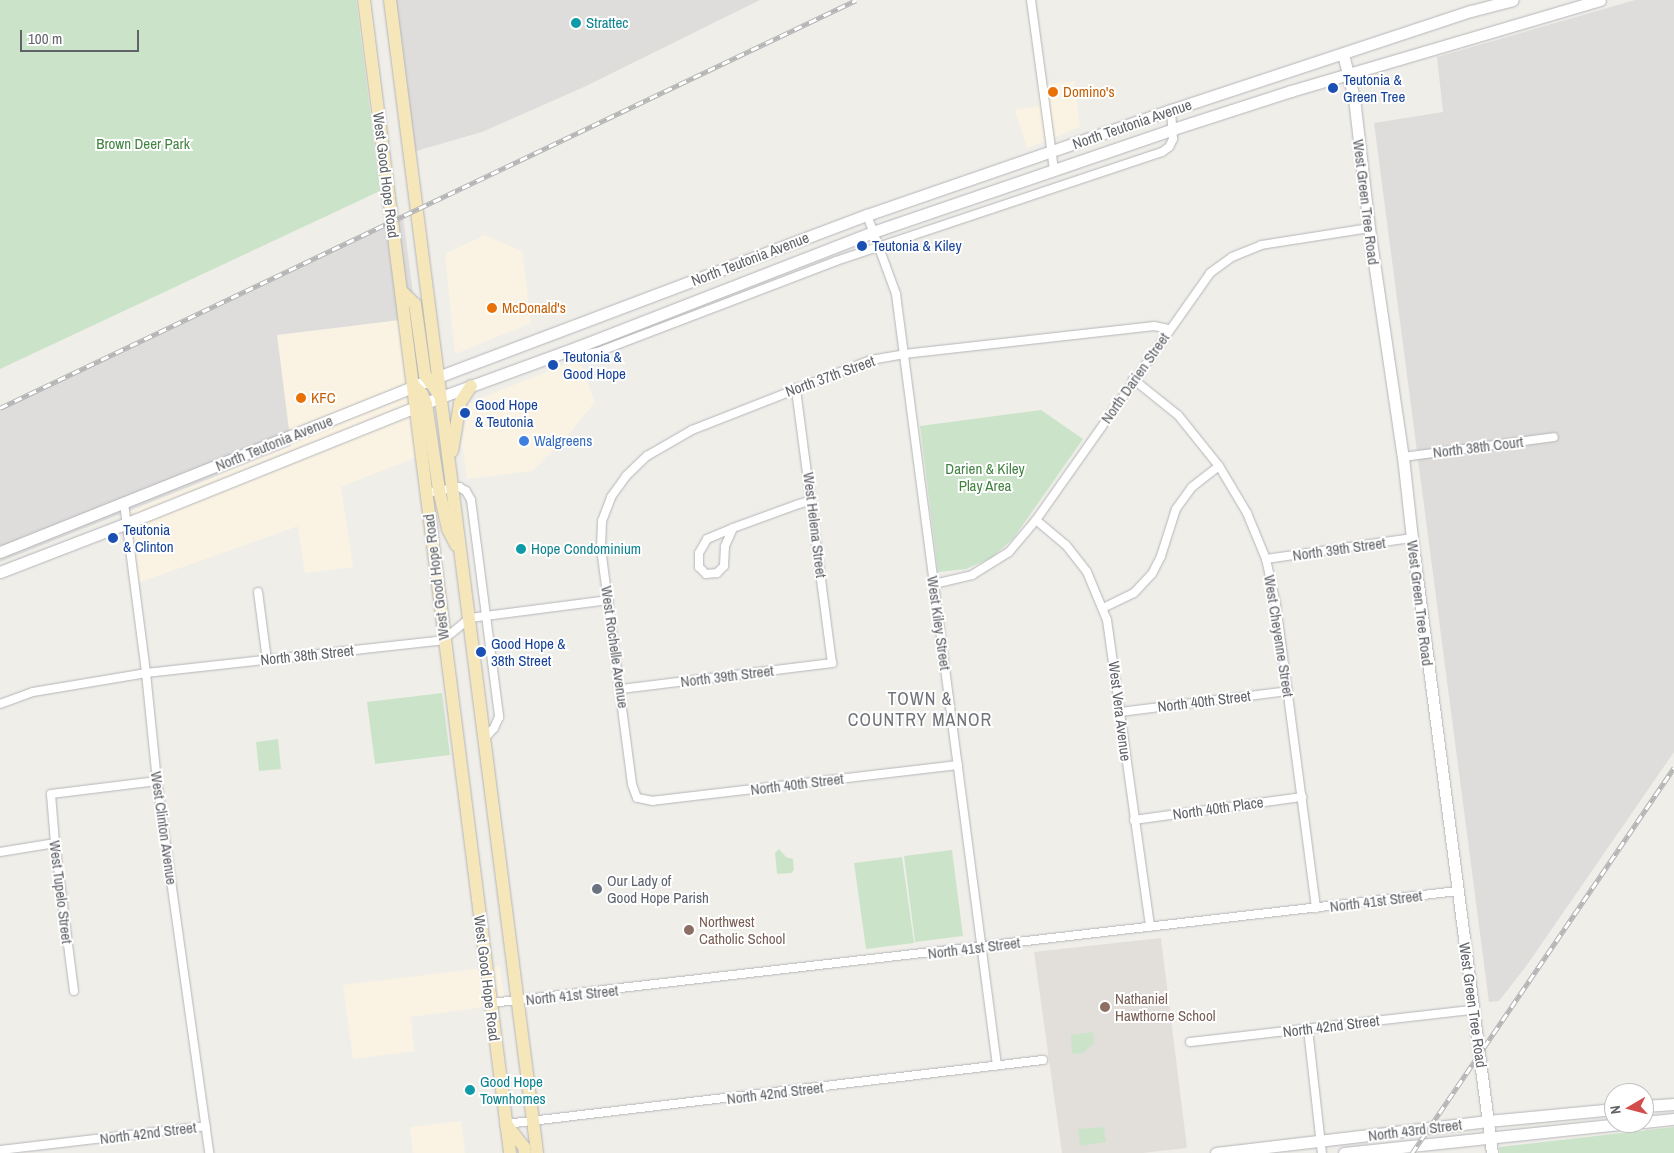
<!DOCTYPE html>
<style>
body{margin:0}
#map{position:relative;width:1674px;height:1153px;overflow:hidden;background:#f0eee9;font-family:"Archivo Narrow",sans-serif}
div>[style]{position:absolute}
.commercial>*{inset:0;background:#faf3e3}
.industrial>*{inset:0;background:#dfdddb}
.education>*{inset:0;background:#e2dfda}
.green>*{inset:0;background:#cbe4c9}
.roads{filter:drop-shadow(0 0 1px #b4b5b9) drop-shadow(0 0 1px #b4b5b9)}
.street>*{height:8px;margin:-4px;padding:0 4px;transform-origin:4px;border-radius:4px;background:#fff}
.secondary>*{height:11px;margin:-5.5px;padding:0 5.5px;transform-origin:5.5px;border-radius:5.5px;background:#fff}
.primary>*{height:12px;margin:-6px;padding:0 6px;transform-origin:6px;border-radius:6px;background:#f5e7b9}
.rail>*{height:4.5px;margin-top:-2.25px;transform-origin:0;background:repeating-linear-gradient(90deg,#fff 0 8px,#b4b5b5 0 16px);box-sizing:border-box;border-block:1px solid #b4b5b5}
.dots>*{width:14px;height:14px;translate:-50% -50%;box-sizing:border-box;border:2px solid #fff;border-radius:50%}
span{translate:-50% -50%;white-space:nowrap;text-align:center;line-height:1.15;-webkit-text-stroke:4px #fff;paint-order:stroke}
.culture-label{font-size:15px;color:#0d838f}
.left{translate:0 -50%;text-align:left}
.transit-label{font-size:15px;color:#164399}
.food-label{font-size:15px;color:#c56008}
.street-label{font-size:15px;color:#606367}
.park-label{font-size:15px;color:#448343}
.shop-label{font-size:15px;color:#366cbe}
.worship-label{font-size:15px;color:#5b616d}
.education-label{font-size:15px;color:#785e54}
.quarter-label{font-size:18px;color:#717579;letter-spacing:1px}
.north{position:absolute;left:1604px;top:1083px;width:50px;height:50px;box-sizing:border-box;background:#fff;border:1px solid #bfc1c2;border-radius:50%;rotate:262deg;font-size:14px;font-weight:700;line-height:20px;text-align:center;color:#606367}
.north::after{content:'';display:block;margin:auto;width:18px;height:22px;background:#d34c4b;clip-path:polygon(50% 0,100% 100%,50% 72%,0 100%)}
.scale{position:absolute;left:20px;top:30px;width:119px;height:22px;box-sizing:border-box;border:2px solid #606367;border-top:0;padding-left:6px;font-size:15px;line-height:18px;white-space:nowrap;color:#606367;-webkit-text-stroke:4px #fff;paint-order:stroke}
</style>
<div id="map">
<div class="commercial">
<div style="clip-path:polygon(1074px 81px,1080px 127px,1027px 148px,1015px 110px,1039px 106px,1037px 85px)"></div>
<div style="clip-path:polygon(485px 235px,522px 251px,531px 323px,455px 354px,445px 254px)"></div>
<div style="clip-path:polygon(416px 318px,434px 450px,341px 487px,353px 567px,305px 573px,298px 526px,135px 584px,125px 514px,291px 446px,277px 335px)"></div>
<div style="clip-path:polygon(579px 359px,595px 402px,563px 441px,532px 471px,467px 479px,462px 443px,468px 403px)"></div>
<div style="clip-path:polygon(500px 966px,505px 1004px,411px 1017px,414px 1051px,353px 1059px,343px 985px)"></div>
<div style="clip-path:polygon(461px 1121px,465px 1153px,413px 1153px,410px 1127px)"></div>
</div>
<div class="industrial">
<div style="clip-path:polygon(390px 0,760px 0,584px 87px,482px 132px,409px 153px)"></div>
<div style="clip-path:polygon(1635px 0,1674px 0,1674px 752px,1527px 965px,1499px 1001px,1489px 1002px,1374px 123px,1443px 112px,1437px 57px)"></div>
<div style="clip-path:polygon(403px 216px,416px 318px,277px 335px,291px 446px,0 562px,0 408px)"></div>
</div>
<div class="education">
<div style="clip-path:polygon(1161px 938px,1187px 1148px,1143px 1153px,1062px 1153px,1034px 952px)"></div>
</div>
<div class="green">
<div style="clip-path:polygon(0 0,356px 0,380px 191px,0 369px)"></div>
<div style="clip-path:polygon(1041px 410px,1083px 439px,1013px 539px,991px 558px,966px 569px,938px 572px,920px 426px)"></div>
<div style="clip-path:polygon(442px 693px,450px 755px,375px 764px,367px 702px)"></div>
<div style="clip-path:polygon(278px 739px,281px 769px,259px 771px,256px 742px)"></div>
<div style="clip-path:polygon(779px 849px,786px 857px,793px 859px,794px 870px,791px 873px,777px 874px,775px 853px)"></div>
<div style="clip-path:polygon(952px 850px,963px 936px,915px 942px,904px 856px)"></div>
<div style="clip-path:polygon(902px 857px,914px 943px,866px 949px,854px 863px)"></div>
<div style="clip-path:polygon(1093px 1032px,1094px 1043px,1083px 1053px,1072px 1054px,1071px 1035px)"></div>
<div style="clip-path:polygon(1104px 1127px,1106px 1142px,1080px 1146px,1078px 1129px)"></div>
<div style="clip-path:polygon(1674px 1127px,1674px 1153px,1500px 1153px,1499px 1147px)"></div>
</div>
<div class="roads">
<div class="street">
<div style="left:1031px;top:0;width:172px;rotate:82.3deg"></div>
<div style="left:867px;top:215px;width:84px;rotate:69.8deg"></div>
<div style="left:896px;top:294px;width:778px;rotate:82.54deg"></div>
<div style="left:578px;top:347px;width:9px;rotate:63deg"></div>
<div style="left:582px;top:355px;width:16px;rotate:-11deg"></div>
<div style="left:598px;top:352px;width:255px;rotate:-20.9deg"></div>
<div style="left:836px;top:261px;width:344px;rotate:-18.5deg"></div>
<div style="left:1162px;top:152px;width:9px;rotate:-36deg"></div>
<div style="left:1169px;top:147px;width:9px;rotate:-63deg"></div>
<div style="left:1173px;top:139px;width:29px;rotate:-94deg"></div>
<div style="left:1133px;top:379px;width:58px;rotate:38.7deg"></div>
<div style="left:1178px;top:415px;width:65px;rotate:51.2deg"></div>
<div style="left:1219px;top:466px;width:55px;rotate:59.2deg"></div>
<div style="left:1247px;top:513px;width:50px;rotate:67.6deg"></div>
<div style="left:1266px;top:559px;width:46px;rotate:77.5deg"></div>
<div style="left:1276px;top:604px;width:307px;rotate:82.5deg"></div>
<div style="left:1403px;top:457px;width:152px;rotate:-7.5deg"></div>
<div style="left:426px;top:493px;width:34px;rotate:-10deg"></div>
<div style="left:459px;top:487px;width:8px;rotate:30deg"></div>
<div style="left:466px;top:491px;width:10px;rotate:61deg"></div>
<div style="left:471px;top:500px;width:219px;rotate:82.6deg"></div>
<div style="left:499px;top:717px;width:12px;rotate:114deg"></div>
<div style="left:494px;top:728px;width:13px;rotate:132deg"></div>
<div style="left:124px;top:503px;width:171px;rotate:82.6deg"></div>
<div style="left:146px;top:673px;width:109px;rotate:84.2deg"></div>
<div style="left:157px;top:781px;width:376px;rotate:82deg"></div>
<div style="left:1036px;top:520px;width:39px;rotate:40deg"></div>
<div style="left:1066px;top:545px;width:34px;rotate:52deg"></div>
<div style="left:1087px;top:572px;width:52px;rotate:67.4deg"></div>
<div style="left:1107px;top:620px;width:310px;rotate:82deg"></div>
<div style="left:733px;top:528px;width:20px;rotate:114deg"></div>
<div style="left:725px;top:546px;width:20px;rotate:93deg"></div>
<div style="left:724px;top:566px;width:10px;rotate:135deg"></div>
<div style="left:717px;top:573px;width:11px;rotate:175deg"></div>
<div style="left:706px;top:574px;width:10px;rotate:-135deg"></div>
<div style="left:699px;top:567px;width:14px;rotate:-90deg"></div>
<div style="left:699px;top:553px;width:16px;rotate:-60deg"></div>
<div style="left:707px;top:539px;width:28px;rotate:-23deg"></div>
<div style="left:733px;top:528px;width:70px;rotate:-20deg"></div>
<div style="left:799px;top:504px;width:14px;rotate:-17deg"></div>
<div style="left:1266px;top:559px;width:148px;rotate:-8.2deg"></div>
<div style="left:934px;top:584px;width:39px;rotate:-13deg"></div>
<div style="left:972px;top:575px;width:44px;rotate:-31.9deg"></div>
<div style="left:1009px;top:552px;width:42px;rotate:-49.8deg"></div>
<div style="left:1036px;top:520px;width:302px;rotate:-54.8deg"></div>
<div style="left:1210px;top:273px;width:27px;rotate:-36deg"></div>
<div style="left:1232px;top:257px;width:31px;rotate:-22deg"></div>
<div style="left:1261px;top:245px;width:109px;rotate:-8.9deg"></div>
<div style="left:258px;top:592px;width:69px;rotate:82.5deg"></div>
<div style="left:1103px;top:608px;width:34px;rotate:-26deg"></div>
<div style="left:1134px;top:593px;width:26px;rotate:-47deg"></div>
<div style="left:1152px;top:574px;width:20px;rotate:-63deg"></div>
<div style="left:1161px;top:556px;width:49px;rotate:-72.3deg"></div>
<div style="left:1176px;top:509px;width:27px;rotate:-54deg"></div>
<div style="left:1192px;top:487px;width:34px;rotate:-38deg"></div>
<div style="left:621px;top:689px;width:213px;rotate:-7deg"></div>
<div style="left:832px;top:663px;width:277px;rotate:-97.5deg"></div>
<div style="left:0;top:704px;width:35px;rotate:-20deg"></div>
<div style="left:33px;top:692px;width:115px;rotate:-9.5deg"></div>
<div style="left:146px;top:673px;width:299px;rotate:-6.3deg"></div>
<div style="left:443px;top:640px;width:35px;rotate:-39deg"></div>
<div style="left:470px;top:618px;width:140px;rotate:-7.4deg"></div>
<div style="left:1120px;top:712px;width:169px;rotate:-7.1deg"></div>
<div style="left:958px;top:765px;width:307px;rotate:173.3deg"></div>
<div style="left:653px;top:801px;width:16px;rotate:-169deg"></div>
<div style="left:637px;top:798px;width:15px;rotate:-110deg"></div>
<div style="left:632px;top:784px;width:237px;rotate:-97.5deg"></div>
<div style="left:601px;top:549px;width:28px;rotate:-88deg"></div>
<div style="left:602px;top:521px;width:26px;rotate:-69deg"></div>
<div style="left:611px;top:497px;width:26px;rotate:-54deg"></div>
<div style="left:626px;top:476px;width:29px;rotate:-44deg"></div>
<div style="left:647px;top:456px;width:52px;rotate:-30deg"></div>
<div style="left:692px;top:430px;width:192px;rotate:-21.4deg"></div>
<div style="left:871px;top:360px;width:34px;rotate:-10deg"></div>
<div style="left:904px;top:354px;width:252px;rotate:-6.4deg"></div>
<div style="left:1154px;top:326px;width:15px;rotate:11deg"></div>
<div style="left:1134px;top:820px;width:170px;rotate:-7.8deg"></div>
<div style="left:0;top:852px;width:56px;rotate:-9.3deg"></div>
<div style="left:74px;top:991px;width:149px;rotate:-97.3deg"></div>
<div style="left:55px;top:843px;width:49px;rotate:-94.7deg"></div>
<div style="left:51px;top:794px;width:107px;rotate:-7deg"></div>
<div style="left:491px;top:1003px;width:972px;rotate:-6.61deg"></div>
<div style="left:1308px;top:1029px;width:125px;rotate:83.6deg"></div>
<div style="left:1190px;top:1042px;width:285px;rotate:-6.5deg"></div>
<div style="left:506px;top:1124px;width:541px;rotate:-6.8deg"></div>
<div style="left:0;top:1150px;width:207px;rotate:-6.6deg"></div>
</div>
<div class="secondary">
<div style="left:1343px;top:54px;width:45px;rotate:76deg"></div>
<div style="left:1354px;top:98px;width:131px;rotate:83.4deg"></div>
<div style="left:1369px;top:228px;width:232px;rotate:81.6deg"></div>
<div style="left:1403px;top:457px;width:81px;rotate:83.7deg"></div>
<div style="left:1412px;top:538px;width:620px;rotate:82.59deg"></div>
<div style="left:0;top:552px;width:446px;rotate:-21.8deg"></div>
<div style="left:414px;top:386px;width:484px;rotate:-20.7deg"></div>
<div style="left:867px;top:215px;width:322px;rotate:-19.1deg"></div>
<div style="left:1171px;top:110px;width:316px;rotate:-18.3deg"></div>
<div style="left:1471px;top:11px;width:43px;rotate:-14.7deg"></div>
<div style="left:0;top:572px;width:136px;rotate:-21.1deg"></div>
<div style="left:127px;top:523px;width:338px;rotate:-21.9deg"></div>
<div style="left:441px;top:397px;width:146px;rotate:-20.1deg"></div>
<div style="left:578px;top:347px;width:317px;rotate:-21.3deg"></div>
<div style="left:873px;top:232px;width:317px;rotate:-18.9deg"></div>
<div style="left:1173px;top:129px;width:124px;rotate:-17.9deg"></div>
<div style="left:1291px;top:91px;width:322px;rotate:-16.4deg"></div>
<div style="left:1644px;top:1106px;width:30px;rotate:-4deg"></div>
<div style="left:1644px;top:1122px;width:30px;rotate:-6deg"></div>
<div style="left:1216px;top:1153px;width:274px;rotate:-6.7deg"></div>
<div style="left:1488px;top:1121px;width:127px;rotate:-5.4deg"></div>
<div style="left:1344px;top:1153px;width:287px;rotate:-6deg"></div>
</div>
<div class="primary">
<div style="left:364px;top:0;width:1162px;rotate:82.78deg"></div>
<div style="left:390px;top:0;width:1162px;rotate:82.73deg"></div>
<div style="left:402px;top:292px;width:18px;rotate:43deg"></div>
<div style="left:415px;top:304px;width:72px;rotate:82deg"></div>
<div style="left:425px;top:375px;width:26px;rotate:54deg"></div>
<div style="left:414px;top:386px;width:11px;rotate:45deg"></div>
<div style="left:422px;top:394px;width:11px;rotate:68deg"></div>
<div style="left:426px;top:404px;width:87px;rotate:81.4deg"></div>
<div style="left:439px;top:490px;width:40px;rotate:77deg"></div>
<div style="left:448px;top:529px;width:18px;rotate:63deg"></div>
<div style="left:452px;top:451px;width:49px;rotate:-80.5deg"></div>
<div style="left:460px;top:403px;width:20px;rotate:-57deg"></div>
<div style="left:506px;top:1124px;width:29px;rotate:52deg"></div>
<div style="left:524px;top:1147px;width:6px;rotate:81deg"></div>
</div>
</div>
<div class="rail">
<div style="left:0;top:408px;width:948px;rotate:-25.48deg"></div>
<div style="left:1412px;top:1153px;width:466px;rotate:-55.8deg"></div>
</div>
<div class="dots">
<div style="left:576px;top:23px;background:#0f9aa8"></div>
<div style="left:1333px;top:88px;background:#1a4fb4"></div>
<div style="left:1053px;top:92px;background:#e8710a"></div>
<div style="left:862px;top:246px;background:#1a4fb4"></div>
<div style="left:492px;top:308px;background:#e8710a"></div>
<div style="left:553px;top:365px;background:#1a4fb4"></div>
<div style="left:301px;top:398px;background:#e8710a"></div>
<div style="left:465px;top:413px;background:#1a4fb4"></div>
<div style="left:524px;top:441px;background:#3f7fe0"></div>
<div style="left:113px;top:538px;background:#1a4fb4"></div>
<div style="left:521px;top:549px;background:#0f9aa8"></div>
<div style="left:481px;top:652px;background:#1a4fb4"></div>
<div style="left:597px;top:889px;background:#6b7280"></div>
<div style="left:689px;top:930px;background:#8d6e63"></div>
<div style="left:1105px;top:1007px;background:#8d6e63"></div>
<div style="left:470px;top:1090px;background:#0f9aa8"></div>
</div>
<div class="culture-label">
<span class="left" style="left:586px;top:23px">Strattec</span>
<span class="left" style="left:531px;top:549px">Hope Condominium</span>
<span class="left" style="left:480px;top:1090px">Good Hope<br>Townhomes</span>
</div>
<div class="transit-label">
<span class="left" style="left:1343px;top:88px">Teutonia &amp;<br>Green Tree</span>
<span class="left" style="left:872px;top:246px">Teutonia &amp; Kiley</span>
<span class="left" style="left:563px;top:365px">Teutonia &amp;<br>Good Hope</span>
<span class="left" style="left:475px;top:413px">Good Hope<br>&amp; Teutonia</span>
<span class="left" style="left:123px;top:538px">Teutonia<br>&amp; Clinton</span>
<span class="left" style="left:491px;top:652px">Good Hope &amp;<br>38th Street</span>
</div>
<div class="food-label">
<span class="left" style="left:1063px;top:92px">Domino's</span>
<span class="left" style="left:502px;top:308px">McDonald's</span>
<span class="left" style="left:311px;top:398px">KFC</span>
</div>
<div class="street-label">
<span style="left:1132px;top:124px;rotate:-19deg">North Teutonia Avenue</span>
<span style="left:386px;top:175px;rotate:83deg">West Good Hope Road</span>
<span style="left:1366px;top:202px;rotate:83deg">West Green Tree Road</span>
<span style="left:750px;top:259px;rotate:-21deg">North Teutonia Avenue</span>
<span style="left:830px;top:376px;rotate:-20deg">North 37th Street</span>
<span style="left:1135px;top:378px;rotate:-55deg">North Darien Street</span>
<span style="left:274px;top:443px;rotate:-22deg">North Teutonia Avenue</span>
<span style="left:1478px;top:447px;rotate:-7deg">North 38th Court</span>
<span style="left:815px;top:525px;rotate:83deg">West Helena Street</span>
<span style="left:1339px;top:549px;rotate:-8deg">North 39th Street</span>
<span style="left:436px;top:577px;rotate:-97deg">West Good Hope Road</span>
<span style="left:1420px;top:603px;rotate:83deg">West Green Tree Road</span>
<span style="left:939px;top:623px;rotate:82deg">West Kiley Street</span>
<span style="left:1279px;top:636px;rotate:81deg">West Cheyenne Street</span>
<span style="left:615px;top:647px;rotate:82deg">West Rochelle Avenue</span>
<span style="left:307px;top:655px;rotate:-6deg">North 38th Street</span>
<span style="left:727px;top:676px;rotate:-7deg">North 39th Street</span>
<span style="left:1204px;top:701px;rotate:-7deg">North 40th Street</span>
<span style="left:1120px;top:711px;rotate:83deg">West Vera Avenue</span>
<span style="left:797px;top:784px;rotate:-7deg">North 40th Street</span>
<span style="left:1218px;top:808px;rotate:-8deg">North 40th Place</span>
<span style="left:164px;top:828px;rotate:82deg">West Clinton Avenue</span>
<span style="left:61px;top:892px;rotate:83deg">West Tupelo Street</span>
<span style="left:1376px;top:901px;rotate:-7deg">North 41st Street</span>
<span style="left:974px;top:948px;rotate:-7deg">North 41st Street</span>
<span style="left:487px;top:978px;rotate:83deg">West Good Hope Road</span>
<span style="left:572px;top:995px;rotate:-6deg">North 41st Street</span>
<span style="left:1473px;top:1005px;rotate:82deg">West Green Tree Road</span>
<span style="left:1331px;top:1026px;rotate:-7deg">North 42nd Street</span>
<span style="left:775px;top:1093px;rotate:-7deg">North 42nd Street</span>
<span style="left:1415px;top:1130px;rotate:-7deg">North 43rd Street</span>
<span style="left:148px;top:1133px;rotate:-7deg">North 42nd Street</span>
</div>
<div class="park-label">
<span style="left:143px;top:144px">Brown Deer Park</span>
<span style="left:985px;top:477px">Darien &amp; Kiley<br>Play Area</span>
</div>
<div class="shop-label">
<span class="left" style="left:534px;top:441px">Walgreens</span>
</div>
<div class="worship-label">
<span class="left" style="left:607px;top:889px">Our Lady of<br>Good Hope Parish</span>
</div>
<div class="education-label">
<span class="left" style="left:699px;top:930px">Northwest<br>Catholic School</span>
<span class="left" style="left:1115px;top:1007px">Nathaniel<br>Hawthorne School</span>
</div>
<div class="quarter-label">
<span style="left:920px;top:710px">TOWN &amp;<br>COUNTRY MANOR</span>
</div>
<div class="north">N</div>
<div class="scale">100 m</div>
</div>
